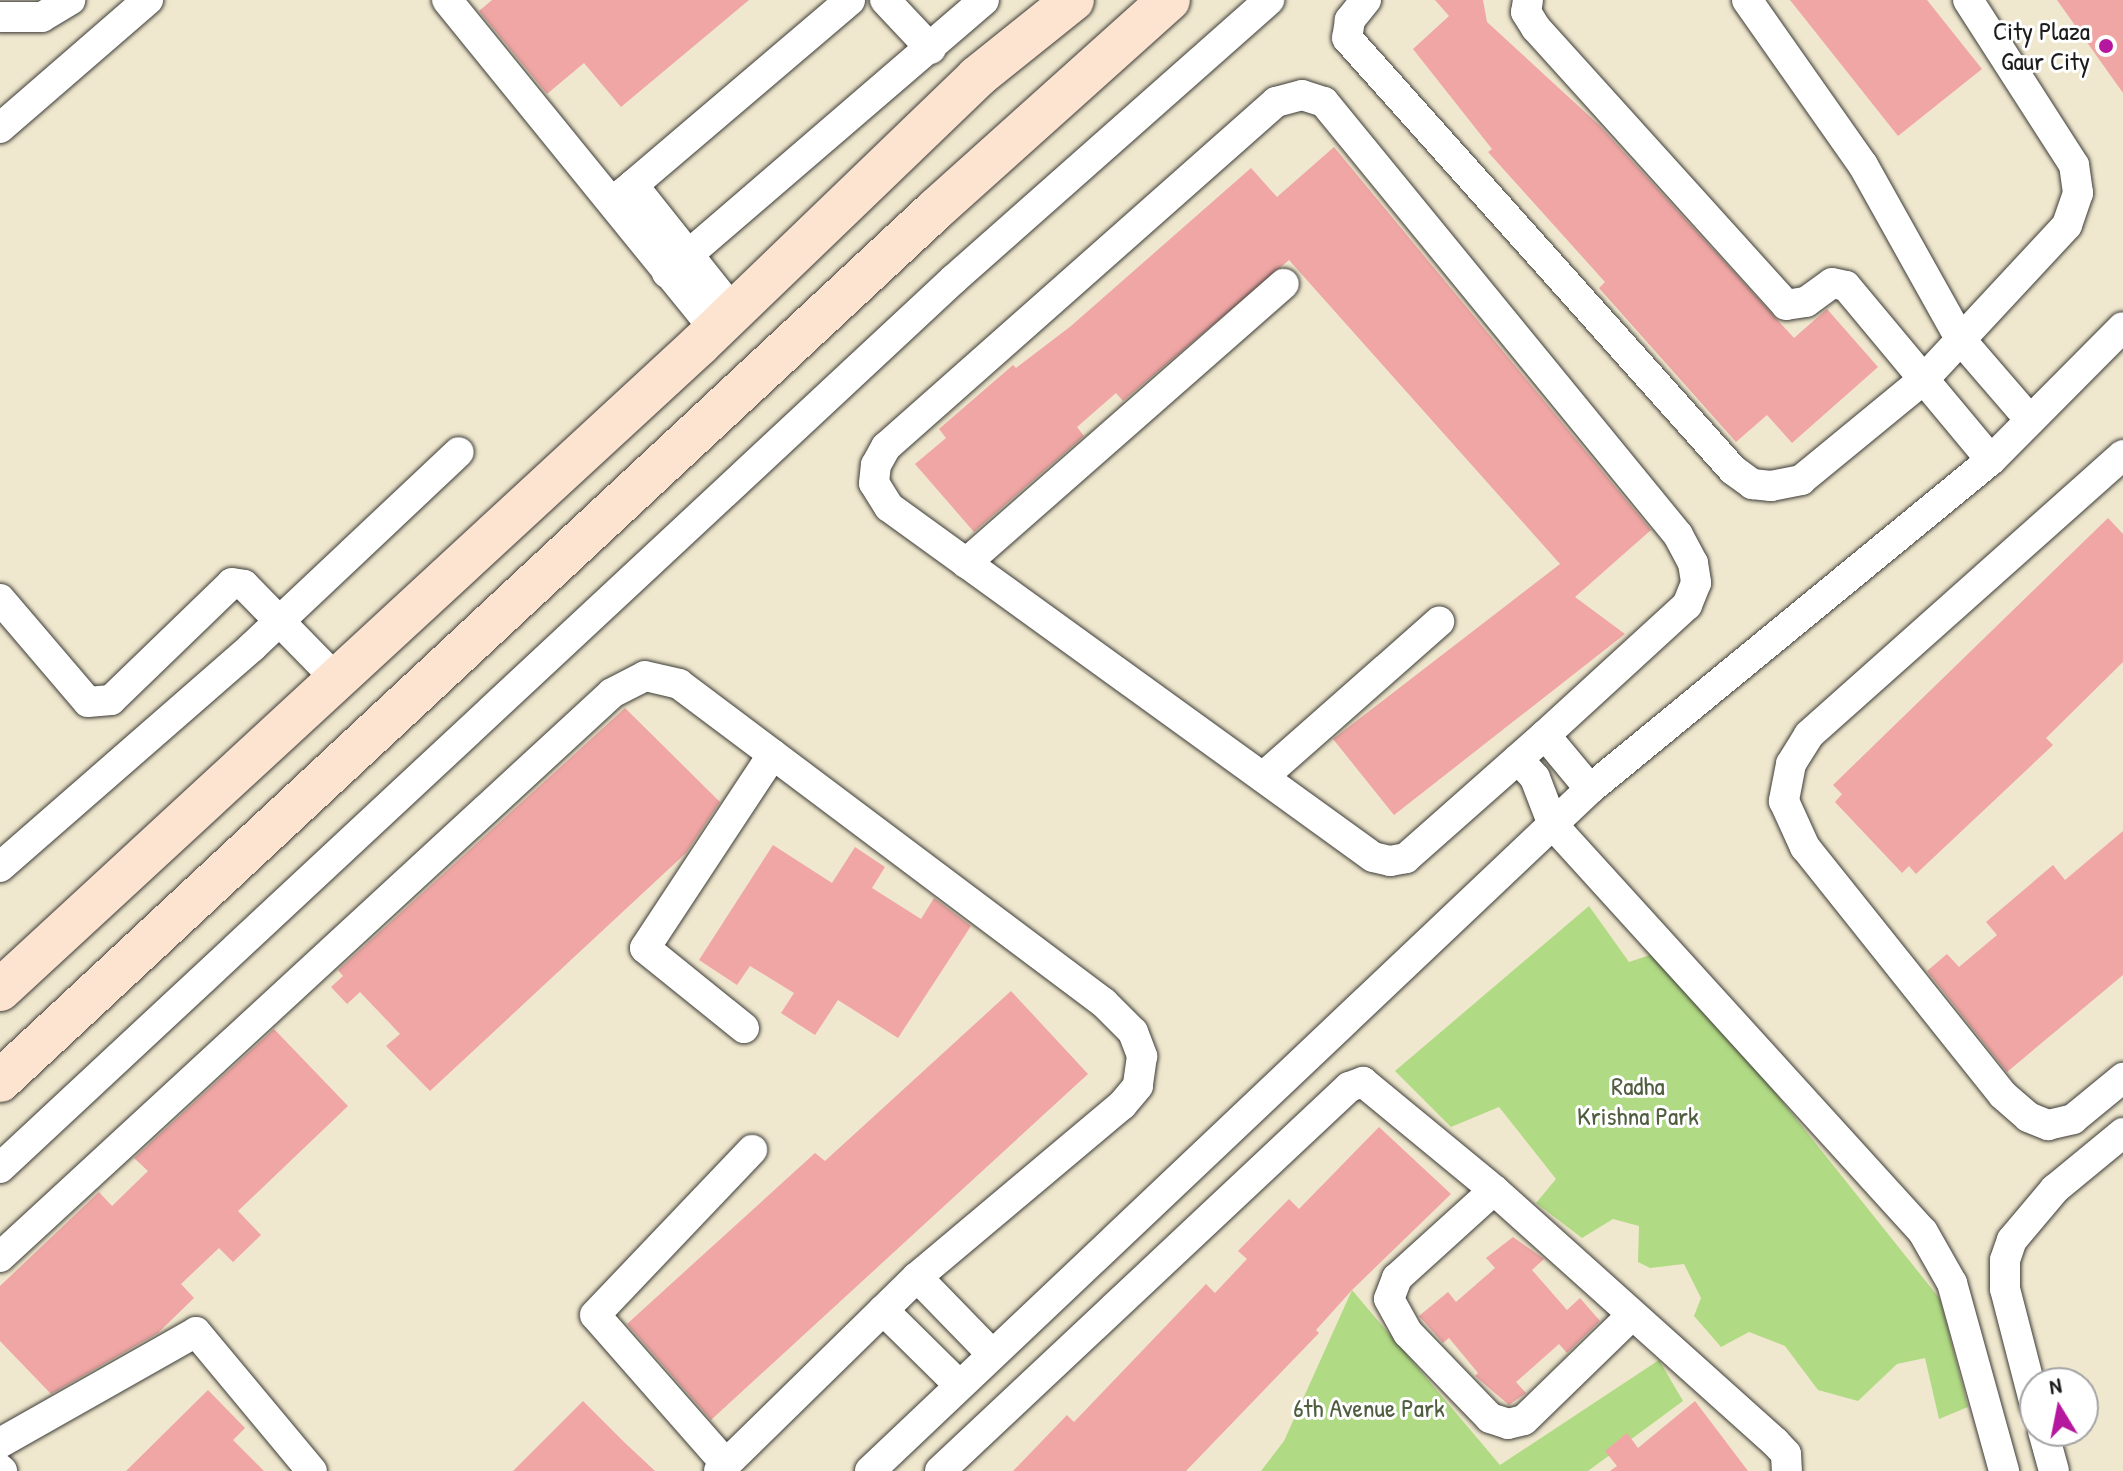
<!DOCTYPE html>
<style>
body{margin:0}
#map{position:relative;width:2123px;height:1471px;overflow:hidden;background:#f0e8ce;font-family:"Patrick Hand",sans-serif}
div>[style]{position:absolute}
.green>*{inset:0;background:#b1da84}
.building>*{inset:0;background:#efa6a4}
.roads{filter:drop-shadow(0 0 2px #3c3b37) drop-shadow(0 0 2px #3c3b37)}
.street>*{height:30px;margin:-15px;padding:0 15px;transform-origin:15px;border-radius:15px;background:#fff}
.secondary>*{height:42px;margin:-21px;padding:0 21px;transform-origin:21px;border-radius:21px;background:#fde4d1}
.dots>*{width:22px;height:22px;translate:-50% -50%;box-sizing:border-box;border:4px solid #fff;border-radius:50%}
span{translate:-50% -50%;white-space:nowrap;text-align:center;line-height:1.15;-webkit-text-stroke:6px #fff;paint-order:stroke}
.poi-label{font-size:26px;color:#1c1c1c}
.right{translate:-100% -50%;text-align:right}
.park-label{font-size:26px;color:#505e40}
.north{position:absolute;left:2019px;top:1367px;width:80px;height:80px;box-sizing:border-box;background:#fff;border:2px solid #a4a4a4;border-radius:50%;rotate:350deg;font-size:22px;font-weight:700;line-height:32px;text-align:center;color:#1c1c1c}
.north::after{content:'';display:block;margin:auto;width:28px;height:36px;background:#b5179e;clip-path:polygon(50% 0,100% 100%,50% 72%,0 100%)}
</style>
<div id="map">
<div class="green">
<div style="clip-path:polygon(1589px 906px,1629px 962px,1662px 951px,1940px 1299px,1968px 1407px,1939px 1419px,1925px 1358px,1897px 1364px,1858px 1401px,1818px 1390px,1785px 1346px,1749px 1332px,1721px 1347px,1694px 1316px,1701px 1298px,1684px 1264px,1650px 1268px,1638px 1262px,1639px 1226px,1613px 1219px,1582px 1238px,1536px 1203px,1556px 1179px,1499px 1107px,1451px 1127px,1395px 1071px)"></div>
<div style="clip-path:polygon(1352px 1290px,1500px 1465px,1659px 1360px,1683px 1401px,1588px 1471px,1261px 1471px,1284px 1441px)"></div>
</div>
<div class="building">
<div style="clip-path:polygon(492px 0,749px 0,621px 107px,584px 63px,547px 94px,479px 11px)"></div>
<div style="clip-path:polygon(1435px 0,1483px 0,1487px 22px,1599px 125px,1794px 338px,1827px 309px,1878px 367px,1792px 443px,1767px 415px,1736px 442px,1599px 288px,1605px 282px,1488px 152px,1492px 149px,1413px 49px,1449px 16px)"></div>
<div style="clip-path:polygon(1790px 0,1927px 0,1982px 69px,1898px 136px)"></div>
<div style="clip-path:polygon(2057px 0,2123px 0,2123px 93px)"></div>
<div style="clip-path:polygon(1334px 147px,1651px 530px,1575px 597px,1625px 634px,1394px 815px,1333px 739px,1560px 564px,1289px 260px,1123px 401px,1116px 393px,1077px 427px,1084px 436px,974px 532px,915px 464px,946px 438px,939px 429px,1013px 365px,1016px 368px,1071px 326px,1251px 168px,1277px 197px)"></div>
<div style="clip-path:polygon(2108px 518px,2123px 534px,2123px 662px,2046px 738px,2053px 745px,1916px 874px,1909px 866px,1902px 873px,1835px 802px,1842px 794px,1833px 785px)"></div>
<div style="clip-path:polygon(625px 708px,720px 802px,686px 853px,430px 1091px,386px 1046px,400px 1034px,360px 992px,347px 1004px,331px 987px,343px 976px,338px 970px)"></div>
<div style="clip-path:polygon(2123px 831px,2123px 975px,2007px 1072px,1927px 971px,1947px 954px,1959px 967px,1997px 935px,1986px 922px,2053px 865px,2065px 880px)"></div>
<div style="clip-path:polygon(773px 845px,832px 883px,855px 847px,885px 867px,872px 888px,921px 919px,934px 898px,971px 926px,898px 1038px,838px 1000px,815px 1035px,781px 1013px,794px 993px,750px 966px,737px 985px,699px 960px)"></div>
<div style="clip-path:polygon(1011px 991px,1088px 1074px,711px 1420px,627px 1324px,815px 1153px,825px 1161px)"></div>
<div style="clip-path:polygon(274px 1029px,348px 1106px,238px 1211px,261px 1235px,233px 1262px,219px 1248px,181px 1284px,194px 1298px,158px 1333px,51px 1394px,0 1341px,0 1286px,99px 1192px,112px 1206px,148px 1171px,134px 1158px)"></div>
<div style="clip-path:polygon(1379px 1127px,1451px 1194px,1352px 1290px,1316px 1330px,1319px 1333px,1186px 1471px,1013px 1471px,1067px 1415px,1074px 1422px,1206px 1284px,1215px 1293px,1247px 1259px,1238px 1251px,1289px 1199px,1299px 1209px)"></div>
<div style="clip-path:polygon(1513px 1237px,1544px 1259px,1532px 1270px,1567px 1310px,1580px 1298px,1600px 1321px,1567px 1353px,1559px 1344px,1516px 1382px,1526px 1393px,1509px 1405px,1475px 1376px,1478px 1373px,1449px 1338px,1443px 1343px,1419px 1316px,1448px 1292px,1456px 1302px,1495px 1268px,1486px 1258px)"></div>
<div style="clip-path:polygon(208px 1390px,245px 1428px,233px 1440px,264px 1471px,126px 1471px)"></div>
<div style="clip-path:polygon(583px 1401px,624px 1442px,655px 1471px,513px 1471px)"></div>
<div style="clip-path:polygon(1695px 1401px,1748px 1471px,1610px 1471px,1617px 1466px,1605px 1451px,1627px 1433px,1638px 1448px)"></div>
</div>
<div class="roads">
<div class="street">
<div style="left:447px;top:0;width:425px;rotate:50.9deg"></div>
<div style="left:885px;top:0;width:67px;rotate:46.8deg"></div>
<div style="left:1366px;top:0;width:26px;rotate:129deg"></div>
<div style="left:1350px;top:20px;width:18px;rotate:99deg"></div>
<div style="left:1347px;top:38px;width:579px;rotate:48.22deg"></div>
<div style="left:1733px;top:470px;width:24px;rotate:36deg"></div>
<div style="left:1752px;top:484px;width:19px;rotate:6deg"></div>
<div style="left:1771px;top:486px;width:31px;rotate:-11deg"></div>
<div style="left:1801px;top:480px;width:159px;rotate:-39.4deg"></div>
<div style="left:1924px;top:379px;width:210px;rotate:-47.1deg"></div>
<div style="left:2067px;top:225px;width:34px;rotate:-71deg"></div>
<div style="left:2078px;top:193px;width:28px;rotate:-98deg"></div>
<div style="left:2074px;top:165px;width:196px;rotate:-122.7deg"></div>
<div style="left:1528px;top:0;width:12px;rotate:99deg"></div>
<div style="left:1526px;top:12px;width:19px;rotate:58deg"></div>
<div style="left:1536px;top:28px;width:373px;rotate:47.9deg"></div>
<div style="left:1786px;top:305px;width:20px;rotate:-9deg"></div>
<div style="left:1806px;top:302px;width:32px;rotate:-36deg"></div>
<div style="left:1832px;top:283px;width:14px;rotate:12deg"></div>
<div style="left:1846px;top:286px;width:226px;rotate:50.2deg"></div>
<div style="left:1747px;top:0;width:202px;rotate:54.9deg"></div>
<div style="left:1863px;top:165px;width:201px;rotate:60.8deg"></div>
<div style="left:1961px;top:340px;width:106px;rotate:49.2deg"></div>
<div style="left:0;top:17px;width:42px"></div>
<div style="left:42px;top:17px;width:33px;rotate:-31deg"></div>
<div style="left:1302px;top:95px;width:23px;rotate:18deg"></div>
<div style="left:1324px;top:102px;width:559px;rotate:50.73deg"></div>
<div style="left:1678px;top:535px;width:32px;rotate:62deg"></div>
<div style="left:1693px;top:563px;width:20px;rotate:81deg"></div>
<div style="left:1696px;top:583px;width:24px;rotate:112deg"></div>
<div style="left:1687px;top:605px;width:193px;rotate:137.5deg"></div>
<div style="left:1545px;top:735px;width:186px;rotate:138.5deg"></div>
<div style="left:1406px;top:858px;width:16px;rotate:169deg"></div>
<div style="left:1390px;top:861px;width:17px;rotate:-167deg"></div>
<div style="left:1373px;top:857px;width:597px;rotate:-144.13deg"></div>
<div style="left:889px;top:507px;width:28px;rotate:-122deg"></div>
<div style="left:874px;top:483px;width:18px;rotate:-84deg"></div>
<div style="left:876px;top:465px;width:21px;rotate:-61deg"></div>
<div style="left:886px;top:447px;width:521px;rotate:-41.5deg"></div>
<div style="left:1276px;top:102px;width:27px;rotate:-15deg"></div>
<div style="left:0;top:128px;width:196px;rotate:-40.9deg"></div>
<div style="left:633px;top:185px;width:285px;rotate:-40.4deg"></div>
<div style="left:617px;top:198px;width:21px;rotate:-39deg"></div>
<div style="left:633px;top:185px;width:162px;rotate:51.5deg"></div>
<div style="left:667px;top:273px;width:418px;rotate:-40.7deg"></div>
<div style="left:2123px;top:455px;width:421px;rotate:138.3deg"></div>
<div style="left:1809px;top:735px;width:34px;rotate:122deg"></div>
<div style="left:1791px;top:764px;width:38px;rotate:101deg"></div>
<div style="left:1784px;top:801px;width:51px;rotate:65.5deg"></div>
<div style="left:1805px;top:847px;width:317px;rotate:51.4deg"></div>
<div style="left:2003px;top:1095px;width:33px;rotate:41deg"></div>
<div style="left:2028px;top:1117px;width:22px;rotate:22deg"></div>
<div style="left:2048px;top:1125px;width:26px;rotate:-13deg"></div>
<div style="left:2073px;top:1119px;width:65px;rotate:-39.4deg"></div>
<div style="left:966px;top:563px;width:423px;rotate:-41.3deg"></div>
<div style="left:0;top:599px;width:135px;rotate:49.5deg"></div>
<div style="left:88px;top:702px;width:23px;rotate:-5deg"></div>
<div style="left:111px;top:700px;width:168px;rotate:-44deg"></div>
<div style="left:232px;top:583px;width:12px;rotate:9deg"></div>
<div style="left:244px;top:585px;width:133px;rotate:45.6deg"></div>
<div style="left:1545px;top:735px;width:70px;rotate:50.2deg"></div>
<div style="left:1518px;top:759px;width:25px;rotate:48deg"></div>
<div style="left:1535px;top:778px;width:50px;rotate:69deg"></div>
<div style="left:1553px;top:825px;width:550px;rotate:47.73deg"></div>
<div style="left:1923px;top:1232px;width:59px;rotate:60.4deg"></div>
<div style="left:1952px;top:1283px;width:195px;rotate:74.5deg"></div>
<div style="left:1263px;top:777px;width:235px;rotate:-41.4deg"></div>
<div style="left:0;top:867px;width:335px;rotate:-41.1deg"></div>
<div style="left:252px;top:647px;width:284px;rotate:-43.3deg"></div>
<div style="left:744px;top:1028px;width:127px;rotate:-141.1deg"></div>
<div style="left:645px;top:948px;width:232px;rotate:-56.6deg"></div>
<div style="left:0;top:1168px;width:1304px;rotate:-42.98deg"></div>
<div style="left:954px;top:279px;width:421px;rotate:-41.5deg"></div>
<div style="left:1494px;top:1190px;width:131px;rotate:137.8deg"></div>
<div style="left:1397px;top:1278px;width:22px;rotate:111deg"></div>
<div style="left:1389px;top:1299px;width:39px;rotate:61deg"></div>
<div style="left:1408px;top:1333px;width:118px;rotate:46deg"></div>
<div style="left:1490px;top:1418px;width:19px;rotate:18deg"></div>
<div style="left:1508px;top:1424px;width:16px;rotate:-14deg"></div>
<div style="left:1524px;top:1420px;width:151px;rotate:-44.2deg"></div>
<div style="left:0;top:1257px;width:832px;rotate:-42.66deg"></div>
<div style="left:612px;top:693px;width:37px;rotate:-27deg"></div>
<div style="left:645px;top:676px;width:35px;rotate:13deg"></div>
<div style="left:679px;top:684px;width:531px;rotate:36.89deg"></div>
<div style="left:1104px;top:1003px;width:41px;rotate:45deg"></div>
<div style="left:1133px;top:1032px;width:26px;rotate:69deg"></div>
<div style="left:1142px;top:1056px;width:30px;rotate:98deg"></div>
<div style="left:1138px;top:1086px;width:25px;rotate:130deg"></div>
<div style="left:1122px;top:1105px;width:268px;rotate:140deg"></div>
<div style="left:917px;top:1277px;width:277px;rotate:135.6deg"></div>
<div style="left:917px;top:1277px;width:107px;rotate:45.8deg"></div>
<div style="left:883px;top:1310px;width:107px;rotate:44.6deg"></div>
<div style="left:2035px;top:1405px;width:120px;rotate:-104.5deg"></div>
<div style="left:2005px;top:1289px;width:29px;rotate:-90deg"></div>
<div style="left:2005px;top:1260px;width:21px;rotate:-71deg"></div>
<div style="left:2012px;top:1240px;width:67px;rotate:-49.9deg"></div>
<div style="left:2055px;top:1189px;width:88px;rotate:-39.5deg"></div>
<div style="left:2043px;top:1431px;width:41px;rotate:74.6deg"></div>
<div style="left:0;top:1443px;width:225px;rotate:-29.5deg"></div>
<div style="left:196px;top:1332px;width:181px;rotate:50.2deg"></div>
<div style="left:726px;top:1464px;width:198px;rotate:-131.3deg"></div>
<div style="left:595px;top:1315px;width:228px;rotate:-46.4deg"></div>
<div style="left:0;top:1469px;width:3px;rotate:45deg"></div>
<div style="left:870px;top:1471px;width:992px;rotate:-43.45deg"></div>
<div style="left:1590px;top:789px;width:519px;rotate:-39.37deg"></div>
<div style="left:1991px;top:460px;width:187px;rotate:-45.2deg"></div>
<div style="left:940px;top:1471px;width:561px;rotate:-43.19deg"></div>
<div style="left:1349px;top:1087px;width:15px;rotate:-20deg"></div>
<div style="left:1363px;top:1082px;width:170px;rotate:39.5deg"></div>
<div style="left:1494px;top:1190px;width:377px;rotate:41.9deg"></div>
<div style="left:1775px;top:1442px;width:16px;rotate:47deg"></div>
<div style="left:1786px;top:1454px;width:17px;rotate:87deg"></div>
</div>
<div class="secondary">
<div style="left:0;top:990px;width:953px;rotate:-42.7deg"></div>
<div style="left:700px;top:344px;width:385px;rotate:-43.9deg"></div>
<div style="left:977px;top:77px;width:123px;rotate:-38.7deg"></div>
<div style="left:0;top:1081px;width:1279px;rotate:-42.97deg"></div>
<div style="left:936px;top:209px;width:313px;rotate:-41.9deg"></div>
</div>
</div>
<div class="dots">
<div style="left:2106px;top:46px;background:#b5179e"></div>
</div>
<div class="poi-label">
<span class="right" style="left:2090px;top:46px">City Plaza<br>Gaur City</span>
</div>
<div class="park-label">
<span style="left:1638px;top:1101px">Radha<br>Krishna Park</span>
<span style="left:1369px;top:1408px">6th Avenue Park</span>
</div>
<div class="north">N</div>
</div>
